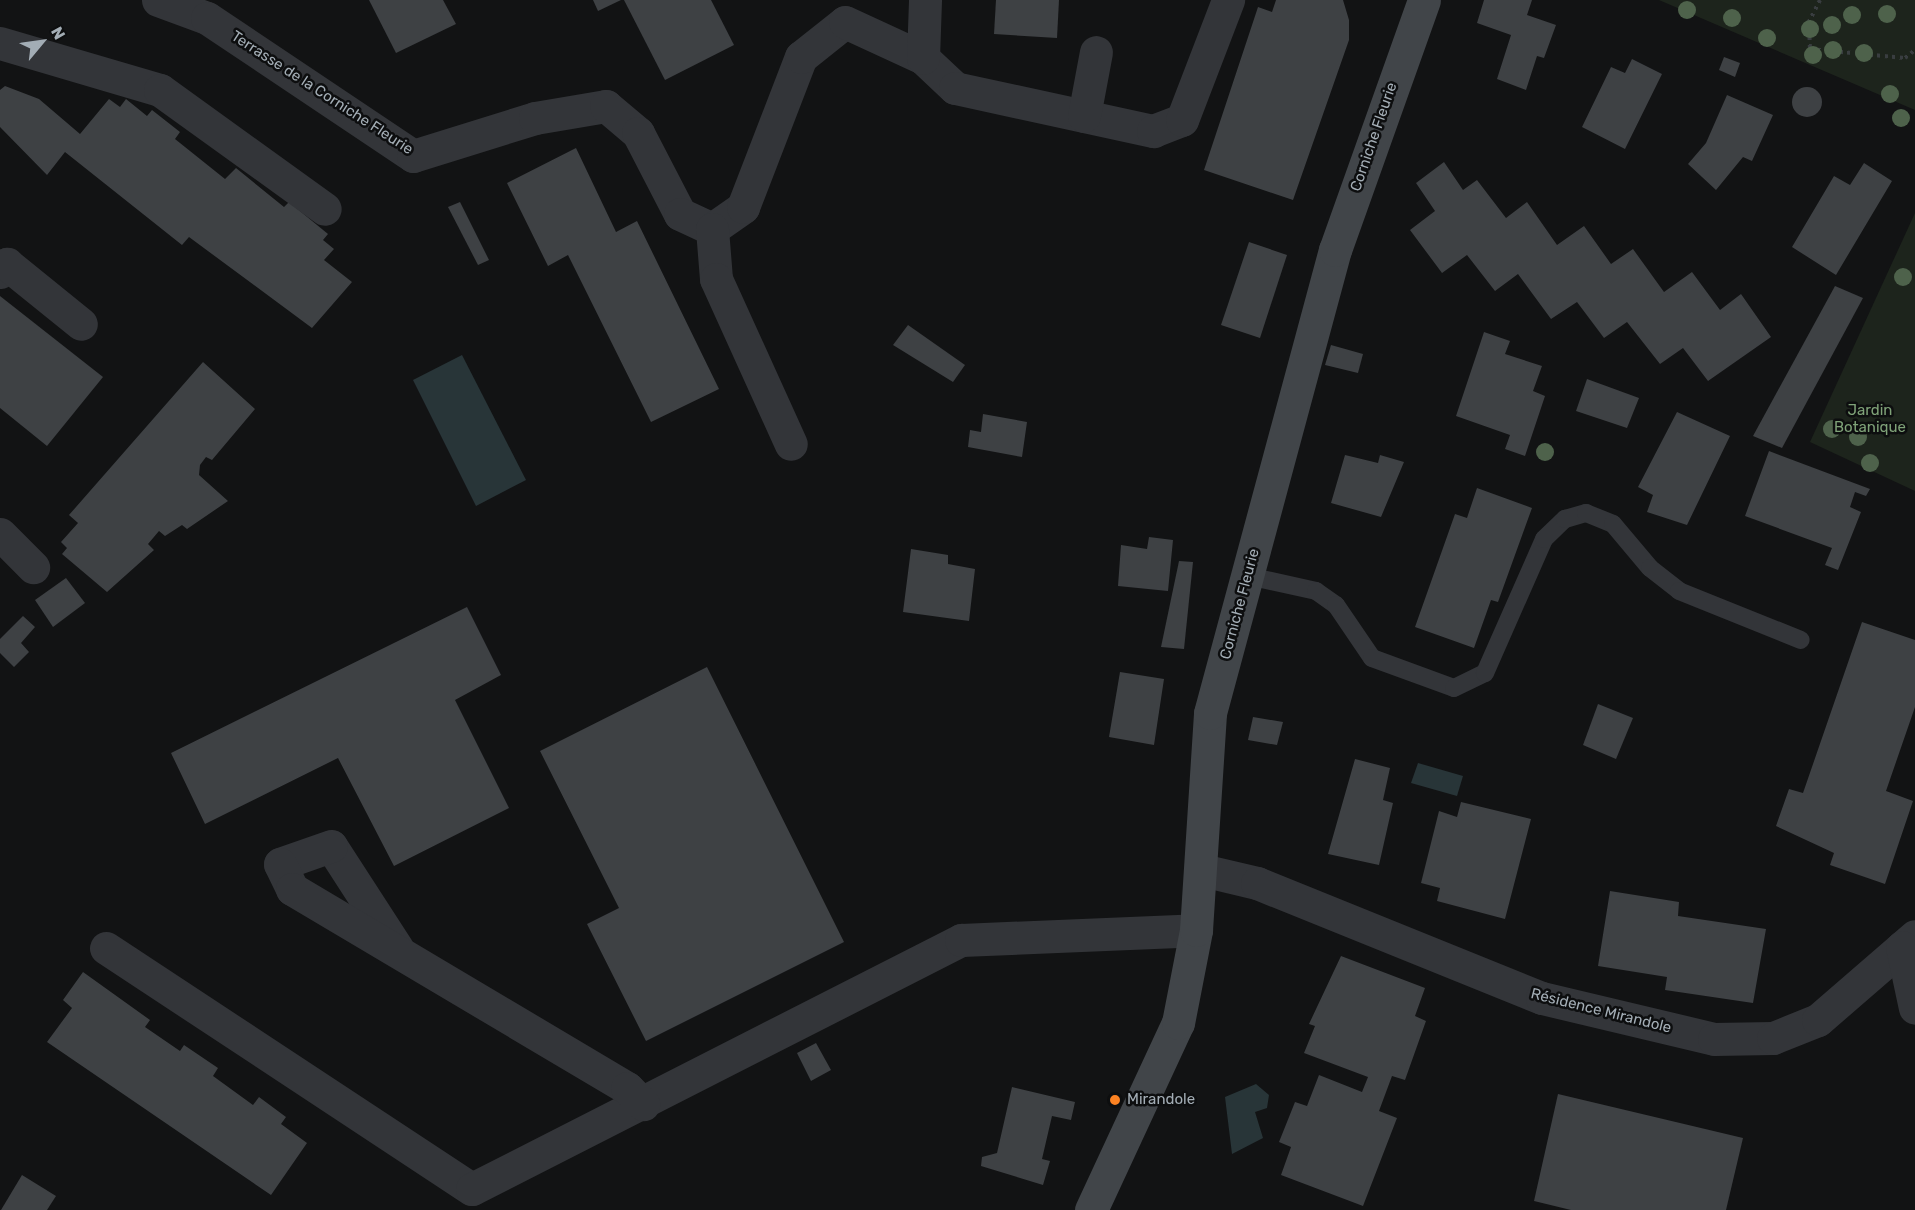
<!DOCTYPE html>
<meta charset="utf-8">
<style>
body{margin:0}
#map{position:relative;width:1915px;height:1210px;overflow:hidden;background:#121314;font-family:Rubik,sans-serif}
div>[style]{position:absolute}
.green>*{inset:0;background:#1d241c}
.water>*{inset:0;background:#283538}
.building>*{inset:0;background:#3e4144}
.round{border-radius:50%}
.path>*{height:4px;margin-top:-2px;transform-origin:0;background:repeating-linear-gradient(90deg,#393d40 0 3px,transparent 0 7.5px)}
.lane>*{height:18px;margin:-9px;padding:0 9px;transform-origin:9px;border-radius:9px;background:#333539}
.street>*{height:33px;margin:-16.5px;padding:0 16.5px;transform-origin:16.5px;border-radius:16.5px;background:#333539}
.secondary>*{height:33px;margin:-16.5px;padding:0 16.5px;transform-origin:16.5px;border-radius:16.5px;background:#414549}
.trees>*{width:18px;height:18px;margin:-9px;border-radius:50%;background:#4e624b}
.dots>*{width:16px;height:16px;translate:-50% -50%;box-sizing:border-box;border:3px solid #0d0e0f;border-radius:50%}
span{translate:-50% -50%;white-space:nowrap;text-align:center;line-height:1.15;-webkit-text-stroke:5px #0d0e0f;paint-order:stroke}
.street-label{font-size:15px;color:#a3adb5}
.park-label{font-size:15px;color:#7fa278}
.poi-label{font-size:15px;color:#a3adb5}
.left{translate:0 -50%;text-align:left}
.north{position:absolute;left:12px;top:12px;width:60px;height:60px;-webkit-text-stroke:4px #0d0e0f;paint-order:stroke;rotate:61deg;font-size:16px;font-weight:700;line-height:24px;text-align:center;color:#a3adb5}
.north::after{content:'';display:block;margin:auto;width:21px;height:27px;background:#a3adb5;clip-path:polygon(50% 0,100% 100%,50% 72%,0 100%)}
</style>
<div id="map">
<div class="green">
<div style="clip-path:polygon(1659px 0,1915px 0,1915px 110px)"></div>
<div style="clip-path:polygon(1915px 213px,1915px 491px,1810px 442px)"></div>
</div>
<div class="water">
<div style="clip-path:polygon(462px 355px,526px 480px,476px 506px,413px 380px)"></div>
<div style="clip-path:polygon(1418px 763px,1463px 776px,1457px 796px,1411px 783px)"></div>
<div style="clip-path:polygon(1256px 1084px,1269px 1095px,1267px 1108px,1255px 1112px,1263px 1138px,1232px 1154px,1225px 1097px)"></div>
</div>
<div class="building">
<div style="clip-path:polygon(369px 0,443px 0,456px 24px,396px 53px)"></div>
<div style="clip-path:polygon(593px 0,621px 0,598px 11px)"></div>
<div style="clip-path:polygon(624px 0,711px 0,734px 45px,665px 80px)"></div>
<div style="clip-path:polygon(996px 0,1059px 0,1057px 38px,994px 34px)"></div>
<div style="clip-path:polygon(1276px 0,1343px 0,1349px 20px,1349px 40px,1293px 200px,1204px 170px,1258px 7px,1272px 12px)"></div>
<div style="clip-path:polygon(1484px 0,1532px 0,1527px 15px,1556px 25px,1544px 58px,1537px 56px,1526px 90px,1497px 79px,1511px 35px,1477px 23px)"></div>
<div style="clip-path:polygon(1724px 57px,1740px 63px,1735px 77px,1719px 70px)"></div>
<div style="clip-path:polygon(1632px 59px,1662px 74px,1625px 149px,1582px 127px,1611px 67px,1625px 73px)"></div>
<div style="clip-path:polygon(5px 86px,39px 99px,80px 134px,109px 99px,120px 107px,126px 99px,147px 116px,152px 110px,180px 132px,175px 139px,225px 179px,236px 168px,284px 207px,289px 202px,328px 234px,323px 240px,334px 249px,324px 260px,352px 282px,312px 328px,189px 237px,182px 245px,65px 152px,47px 175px,0 127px,0 90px)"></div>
<div class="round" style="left:1792px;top:87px;width:30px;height:30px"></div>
<div style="clip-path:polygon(1727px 95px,1773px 115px,1752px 161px,1743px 157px,1716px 190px,1688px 164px,1706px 143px)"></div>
<div style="clip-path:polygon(576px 148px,616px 232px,637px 221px,719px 389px,651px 422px,568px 255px,548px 266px,507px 183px)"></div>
<div style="clip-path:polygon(1444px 162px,1463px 190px,1477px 180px,1506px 218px,1527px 202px,1557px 245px,1584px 226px,1611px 264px,1633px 249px,1664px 292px,1692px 272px,1720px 310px,1741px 294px,1771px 337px,1708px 381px,1683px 348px,1660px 364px,1627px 322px,1604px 338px,1577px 302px,1551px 319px,1518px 274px,1495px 291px,1467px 255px,1442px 273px,1410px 230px,1435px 211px,1416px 183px)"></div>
<div style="clip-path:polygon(1864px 163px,1892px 181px,1836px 275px,1792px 247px,1834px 176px,1850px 185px)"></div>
<div style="clip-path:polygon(460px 202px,489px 260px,478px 265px,448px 207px)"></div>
<div style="clip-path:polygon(1249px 242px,1287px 255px,1260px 338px,1221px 325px)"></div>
<div style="clip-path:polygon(1835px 286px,1863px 298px,1782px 448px,1753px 436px)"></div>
<div style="clip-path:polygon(0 296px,103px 377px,47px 446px,0 408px)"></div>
<div style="clip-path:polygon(908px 325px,965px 365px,953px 382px,893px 345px)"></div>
<div style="clip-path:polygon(1484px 332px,1510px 341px,1505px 354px,1542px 366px,1533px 391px,1545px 396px,1525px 456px,1505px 449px,1510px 435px,1456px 416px)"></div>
<div style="clip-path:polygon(1331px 345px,1363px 354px,1358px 373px,1325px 365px)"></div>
<div style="clip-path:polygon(203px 362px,255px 409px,212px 460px,206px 457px,200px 465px,199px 475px,228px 501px,187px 529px,182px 525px,165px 536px,159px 531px,148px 544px,154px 550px,107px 592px,62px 554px,67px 548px,61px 542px,78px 523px,69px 515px)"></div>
<div style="clip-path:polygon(1587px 379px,1639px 398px,1627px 428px,1576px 411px)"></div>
<div style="clip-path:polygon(1677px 412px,1730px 436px,1687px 525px,1647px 512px,1653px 495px,1638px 487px)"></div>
<div style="clip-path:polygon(983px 414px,1027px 422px,1022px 457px,968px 447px,970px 430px,981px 432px)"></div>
<div style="clip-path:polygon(1769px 451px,1870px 489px,1866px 496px,1855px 492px,1850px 507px,1861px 512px,1838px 570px,1825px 565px,1832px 548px,1745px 516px)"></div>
<div style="clip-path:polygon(1345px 455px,1378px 463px,1380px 455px,1404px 462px,1381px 517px,1331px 503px)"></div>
<div style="clip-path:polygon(1477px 488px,1532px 508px,1498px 602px,1491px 600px,1474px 648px,1415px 627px,1455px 514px,1467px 518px)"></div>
<div style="clip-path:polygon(1149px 537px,1173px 540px,1168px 591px,1118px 586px,1121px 545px,1147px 549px)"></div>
<div style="clip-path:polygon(911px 549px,948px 555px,948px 564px,975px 569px,969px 621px,903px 612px)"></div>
<div style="clip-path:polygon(1179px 561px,1193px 562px,1184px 649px,1161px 647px)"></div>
<div style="clip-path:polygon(66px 578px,85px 603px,53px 627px,35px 600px)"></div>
<div style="clip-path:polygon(467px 607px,501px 675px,455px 700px,509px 808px,394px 866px,338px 758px,205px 824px,171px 753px)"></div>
<div style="clip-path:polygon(23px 616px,35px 627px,21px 643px,29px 652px,14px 667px,0 653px,0 639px)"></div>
<div style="clip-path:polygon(1862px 622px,1915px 640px,1915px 707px,1886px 791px,1913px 801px,1885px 884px,1830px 865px,1834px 853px,1776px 826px,1789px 789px,1803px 793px)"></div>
<div style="clip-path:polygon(707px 667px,844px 942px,646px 1041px,587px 924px,619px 908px,540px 751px)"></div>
<div style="clip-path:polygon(1120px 672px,1164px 679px,1154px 745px,1109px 737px)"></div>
<div style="clip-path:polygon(1598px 704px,1633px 718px,1616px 759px,1583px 745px)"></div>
<div style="clip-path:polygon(1253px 717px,1283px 722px,1277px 745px,1248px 740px)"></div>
<div style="clip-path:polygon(1355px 759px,1390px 768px,1383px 800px,1393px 803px,1379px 865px,1328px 854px)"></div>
<div style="clip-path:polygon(1461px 802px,1531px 819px,1505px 919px,1437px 901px,1440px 888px,1421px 883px,1439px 811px,1457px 817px)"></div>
<div style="clip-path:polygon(1610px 891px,1679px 902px,1678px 916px,1766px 929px,1753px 1003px,1665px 990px,1667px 977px,1598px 966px)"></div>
<div style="clip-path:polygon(1341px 956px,1425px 988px,1415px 1016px,1426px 1021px,1405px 1080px,1392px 1076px,1379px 1111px,1397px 1118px,1363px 1206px,1281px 1175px,1291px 1147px,1279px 1142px,1295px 1102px,1307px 1106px,1319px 1075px,1362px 1092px,1368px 1077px,1304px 1053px,1315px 1026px,1309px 1024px)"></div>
<div style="clip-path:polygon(83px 972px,150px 1020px,145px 1027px,180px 1051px,184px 1045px,218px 1068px,213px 1076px,253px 1105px,259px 1097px,286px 1117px,281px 1124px,307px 1143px,271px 1195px,47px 1042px,72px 1008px,63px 1000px)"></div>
<div style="clip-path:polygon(816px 1043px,831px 1070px,811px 1081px,797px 1053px)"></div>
<div style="clip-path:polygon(1012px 1087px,1075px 1102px,1071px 1120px,1052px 1116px,1042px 1159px,1050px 1161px,1043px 1185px,981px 1166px,982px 1157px,997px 1153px)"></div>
<div style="clip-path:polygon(1558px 1094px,1743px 1138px,1726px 1210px,1571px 1210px,1534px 1201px)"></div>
<div style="clip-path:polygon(22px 1175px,56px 1196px,47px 1210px,1px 1210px)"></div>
</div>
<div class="path">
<div style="left:1820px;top:0;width:25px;rotate:117deg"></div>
<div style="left:1809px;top:22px;width:27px;rotate:88deg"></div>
<div style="left:1810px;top:49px;width:95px;rotate:5.4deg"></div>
<div style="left:1905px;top:58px;width:13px;rotate:-39deg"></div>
</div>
<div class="lane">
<div style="left:1248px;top:576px;width:70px;rotate:12.4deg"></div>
<div style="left:1316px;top:591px;width:24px;rotate:35deg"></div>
<div style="left:1336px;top:605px;width:64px;rotate:55.8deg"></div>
<div style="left:1372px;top:658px;width:87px;rotate:20.1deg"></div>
<div style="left:1454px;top:688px;width:34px;rotate:-26deg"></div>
<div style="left:1485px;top:673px;width:146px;rotate:-66.2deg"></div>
<div style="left:1544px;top:539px;width:29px;rotate:-44deg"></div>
<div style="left:1565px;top:519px;width:22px;rotate:-16deg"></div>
<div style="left:1586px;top:513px;width:29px;rotate:22deg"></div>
<div style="left:1613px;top:524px;width:57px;rotate:49.9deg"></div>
<div style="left:1650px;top:568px;width:37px;rotate:38deg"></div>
<div style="left:1679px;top:591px;width:131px;rotate:21.9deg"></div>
</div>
<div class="street">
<div style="left:158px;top:0;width:52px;rotate:20.2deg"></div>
<div style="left:207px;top:18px;width:248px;rotate:33.8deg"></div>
<div style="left:413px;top:156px;width:128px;rotate:-17.3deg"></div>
<div style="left:535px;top:118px;width:72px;rotate:-9.6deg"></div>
<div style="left:606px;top:106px;width:42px;rotate:40.2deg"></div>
<div style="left:638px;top:133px;width:91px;rotate:62.6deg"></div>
<div style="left:680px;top:214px;width:35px;rotate:25deg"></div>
<div style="left:712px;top:229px;width:38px;rotate:-35deg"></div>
<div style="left:743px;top:207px;width:161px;rotate:-68.9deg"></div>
<div style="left:801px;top:57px;width:56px;rotate:-38.5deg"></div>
<div style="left:845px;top:22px;width:86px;rotate:24.8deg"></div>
<div style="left:923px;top:58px;width:44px;rotate:43.2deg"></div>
<div style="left:955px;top:88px;width:203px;rotate:12.3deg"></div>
<div style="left:1153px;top:131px;width:31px;rotate:-21deg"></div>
<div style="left:1182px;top:120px;width:129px;rotate:-69deg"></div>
<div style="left:0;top:43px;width:167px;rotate:16.4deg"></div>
<div style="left:160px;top:90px;width:203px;rotate:35.8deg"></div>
<div style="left:923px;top:58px;width:58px;rotate:-88deg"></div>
<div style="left:1084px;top:116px;width:65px;rotate:-79.4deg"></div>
<div style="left:712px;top:229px;width:50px;rotate:85.4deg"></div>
<div style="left:716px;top:279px;width:181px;rotate:65.6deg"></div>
<div style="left:0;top:272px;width:11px;rotate:-49deg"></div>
<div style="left:7px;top:264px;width:95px;rotate:39deg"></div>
<div style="left:0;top:534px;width:47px;rotate:45deg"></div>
<div style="left:1202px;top:870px;width:57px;rotate:13.3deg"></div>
<div style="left:1257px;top:883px;width:307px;rotate:22deg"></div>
<div style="left:1542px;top:998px;width:177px;rotate:13.4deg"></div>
<div style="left:1714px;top:1039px;width:59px;rotate:-1deg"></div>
<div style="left:1773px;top:1038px;width:48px;rotate:-21.8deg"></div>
<div style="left:1818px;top:1020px;width:128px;rotate:-40.9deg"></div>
<div style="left:1902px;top:947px;width:62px;rotate:78deg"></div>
<div style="left:106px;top:948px;width:438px;rotate:33.4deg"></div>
<div style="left:472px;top:1189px;width:549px;rotate:-26.99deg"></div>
<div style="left:961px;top:940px;width:235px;rotate:-2.4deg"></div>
<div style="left:397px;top:948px;width:121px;rotate:-122.9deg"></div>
<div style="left:331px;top:846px;width:54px;rotate:160.6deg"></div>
<div style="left:280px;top:864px;width:28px;rotate:64deg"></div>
<div style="left:292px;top:889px;width:390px;rotate:30.7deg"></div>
<div style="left:627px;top:1088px;width:23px;rotate:45deg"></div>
</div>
<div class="secondary">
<div style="left:1091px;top:1210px;width:206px;rotate:-65.1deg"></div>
<div style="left:1178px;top:1023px;width:95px;rotate:-79deg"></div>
<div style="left:1196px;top:930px;width:217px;rotate:-86.3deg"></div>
<div style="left:1210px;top:713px;width:480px;rotate:-74.9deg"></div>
<div style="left:1335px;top:250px;width:265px;rotate:-70.4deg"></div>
</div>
<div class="trees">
<div style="left:1687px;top:10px"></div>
<div style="left:1887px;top:14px"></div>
<div style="left:1852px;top:15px"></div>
<div style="left:1732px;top:18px"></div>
<div style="left:1832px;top:25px"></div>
<div style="left:1810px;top:29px"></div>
<div style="left:1767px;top:38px"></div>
<div style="left:1833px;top:50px"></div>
<div style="left:1864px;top:53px"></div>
<div style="left:1813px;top:55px"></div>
<div style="left:1890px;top:94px"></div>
<div style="left:1901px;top:118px"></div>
<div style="left:1903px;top:277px"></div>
<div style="left:1832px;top:429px"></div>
<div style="left:1858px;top:437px"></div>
<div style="left:1545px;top:452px"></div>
<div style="left:1870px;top:463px"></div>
</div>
<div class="dots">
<div style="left:1115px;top:1100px;background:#fc8222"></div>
</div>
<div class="street-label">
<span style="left:322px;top:93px;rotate:33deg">Terrasse de la Corniche Fleurie</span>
<span style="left:1374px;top:137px;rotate:-71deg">Corniche Fleurie</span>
<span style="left:1240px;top:604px;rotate:-75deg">Corniche Fleurie</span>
<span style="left:1601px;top:1011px;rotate:14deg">Résidence Mirandole</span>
</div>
<div class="park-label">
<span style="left:1870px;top:419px">Jardin<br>Botanique</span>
</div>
<div class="poi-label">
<span class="left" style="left:1127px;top:1100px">Mirandole</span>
</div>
<div class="north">N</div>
</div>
